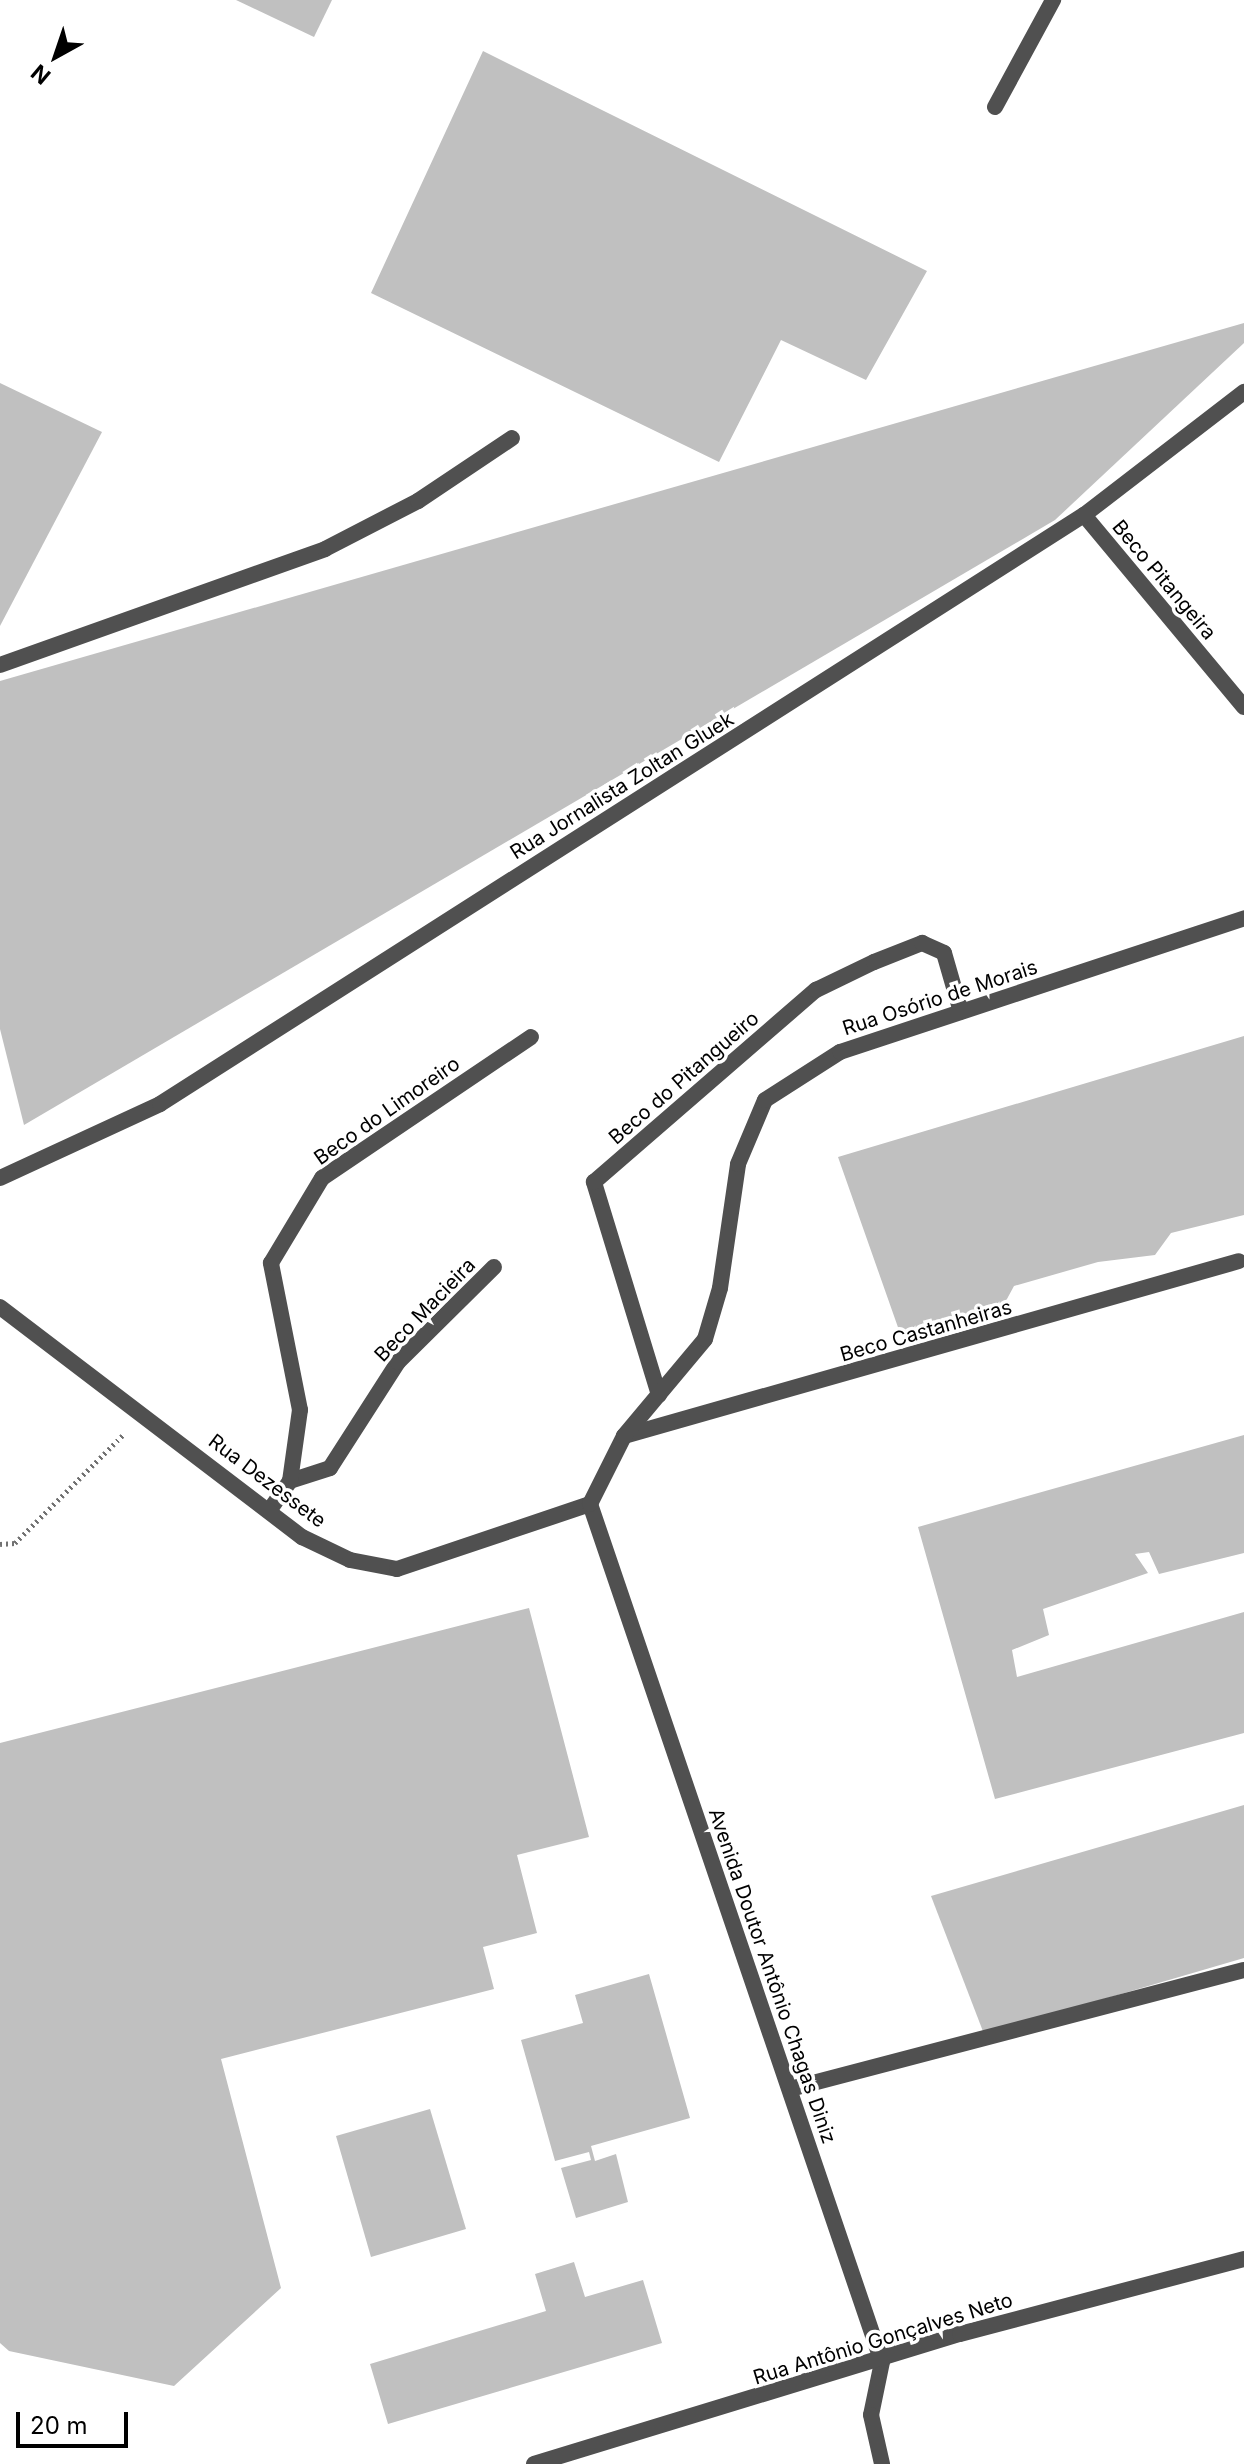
<!DOCTYPE html>
<meta charset="utf-8">
<style>
body{margin:0}
#map{position:relative;width:1244px;height:2464px;overflow:hidden;background:#fff;font-family:Inter,sans-serif}
div>[style]{position:absolute}
.building>*{inset:0;background:#c0c0c0}
.path>*{height:5px;margin-top:-2.5px;transform-origin:0;background:repeating-linear-gradient(90deg,#727272 0 2px,transparent 0 6px)}
.service>*{height:16px;margin:-8px;padding:0 8px;transform-origin:8px;border-radius:8px;background:#505050}
.minor>*{height:16px;margin:-8px;padding:0 8px;transform-origin:8px;border-radius:8px;background:#505050}
span{translate:-50% -50%;white-space:nowrap;text-align:center;line-height:1.15;-webkit-text-stroke:7px #fff;paint-order:stroke}
.street-label{font-size:20px;color:#000}
.north{position:absolute;left:16px;top:16px;width:80px;height:80px;-webkit-text-stroke:6px #fff;paint-order:stroke;rotate:220deg;font-size:22px;font-weight:700;line-height:32px;text-align:center;color:#000}
.north::after{content:'';display:block;margin:auto;width:28px;height:36px;background:#000;clip-path:polygon(50% 0,100% 100%,50% 72%,0 100%)}
.scale{position:absolute;left:16px;top:2412px;width:112px;height:36px;box-sizing:border-box;border:4px solid #000;border-top:0;padding-left:10px;font-size:24px;line-height:28px;white-space:nowrap;color:#000;-webkit-text-stroke:6px #fff;paint-order:stroke}
</style>
<div id="map">
<div class="building">
<div style="clip-path:polygon(236px 0,332px 0,314px 37px)"></div>
<div style="clip-path:polygon(483px 51px,927px 271px,866px 380px,781px 340px,719px 462px,371px 293px)"></div>
<div style="clip-path:polygon(1244px 323px,1244px 343px,1055px 520px,24px 1125px,0 1029px,0 681px)"></div>
<div style="clip-path:polygon(0 383px,102px 432px,0 626px)"></div>
<div style="clip-path:polygon(1244px 1036px,1244px 1215px,1171px 1233px,1155px 1255px,1098px 1262px,1014px 1286px,1001px 1310px,900px 1333px,838px 1157px)"></div>
<div style="clip-path:polygon(1244px 1435px,1244px 1553px,1159px 1574px,1149px 1552px,1135px 1554px,1148px 1573px,1043px 1609px,1049px 1635px,1012px 1650px,1017px 1677px,1244px 1612px,1244px 1733px,995px 1799px,918px 1527px)"></div>
<div style="clip-path:polygon(529px 1608px,589px 1837px,517px 1855px,537px 1933px,483px 1947px,494px 1989px,221px 2059px,281px 2288px,174px 2386px,9px 2351px,0 2343px,0 1743px)"></div>
<div style="clip-path:polygon(1244px 1805px,1244px 1958px,984px 2034px,931px 1896px)"></div>
<div style="clip-path:polygon(649px 1974px,690px 2118px,591px 2146px,595px 2161px,616px 2154px,628px 2202px,576px 2218px,561px 2168px,591px 2160px,589px 2152px,555px 2161px,521px 2040px,583px 2023px,575px 1995px)"></div>
<div style="clip-path:polygon(430px 2109px,466px 2229px,371px 2257px,336px 2136px)"></div>
<div style="clip-path:polygon(574px 2262px,585px 2297px,643px 2280px,662px 2343px,388px 2424px,370px 2364px,546px 2311px,535px 2274px)"></div>
</div>
<div class="path">
<div style="left:0;top:1544px;width:15px;rotate:-4deg"></div>
<div style="left:15px;top:1543px;width:154px;rotate:-45deg"></div>
</div>
<div class="service">
<div style="left:995px;top:107px;width:122px;rotate:-61.5deg"></div>
<div style="left:1084px;top:515px;width:250px;rotate:50.2deg"></div>
<div style="left:0;top:665px;width:345px;rotate:-19.6deg"></div>
<div style="left:325px;top:549px;width:105px;rotate:-27.3deg"></div>
<div style="left:418px;top:501px;width:113px;rotate:-33.8deg"></div>
<div style="left:659px;top:1395px;width:223px;rotate:-107deg"></div>
<div style="left:594px;top:1182px;width:294px;rotate:-40.9deg"></div>
<div style="left:816px;top:990px;width:64px;rotate:-25.8deg"></div>
<div style="left:874px;top:962px;width:52px;rotate:-21.6deg"></div>
<div style="left:922px;top:943px;width:24px;rotate:24deg"></div>
<div style="left:944px;top:953px;width:61px;rotate:73.9deg"></div>
<div style="left:624px;top:1436px;width:639px;rotate:-15.88deg"></div>
<div style="left:290px;top:1481px;width:42px;rotate:-18deg"></div>
<div style="left:330px;top:1468px;width:126px;rotate:-57.3deg"></div>
<div style="left:398px;top:1362px;width:135px;rotate:-44.7deg"></div>
<div style="left:269px;top:1511px;width:37px;rotate:-55deg"></div>
<div style="left:290px;top:1481px;width:72px;rotate:-82deg"></div>
<div style="left:300px;top:1410px;width:150px;rotate:-101.2deg"></div>
<div style="left:271px;top:1263px;width:99px;rotate:-59deg"></div>
<div style="left:322px;top:1178px;width:252px;rotate:-34deg"></div>
<div style="left:790px;top:2089px;width:469px;rotate:-14.7deg"></div>
</div>
<div class="minor">
<div style="left:0;top:1178px;width:176px;rotate:-24.8deg"></div>
<div style="left:160px;top:1104px;width:1096px;rotate:-32.52deg"></div>
<div style="left:1084px;top:515px;width:202px;rotate:-37.6deg"></div>
<div style="left:0;top:1307px;width:380px;rotate:37.3deg"></div>
<div style="left:302px;top:1537px;width:53px;rotate:25.6deg"></div>
<div style="left:350px;top:1560px;width:48px;rotate:10.8deg"></div>
<div style="left:397px;top:1569px;width:204px;rotate:-18.6deg"></div>
<div style="left:590px;top:1504px;width:906px;rotate:71.21deg"></div>
<div style="left:882px;top:2362px;width:54px;rotate:101.7deg"></div>
<div style="left:871px;top:2415px;width:50px;rotate:77.3deg"></div>
<div style="left:590px;top:1504px;width:76px;rotate:-63.4deg"></div>
<div style="left:624px;top:1436px;width:126px;rotate:-50.1deg"></div>
<div style="left:705px;top:1339px;width:53px;rotate:-73.6deg"></div>
<div style="left:720px;top:1288px;width:125px;rotate:-81.7deg"></div>
<div style="left:738px;top:1164px;width:69px;rotate:-67.1deg"></div>
<div style="left:765px;top:1100px;width:89px;rotate:-32.6deg"></div>
<div style="left:840px;top:1052px;width:426px;rotate:-18.3deg"></div>
<div style="left:534px;top:2464px;width:445px;rotate:-17deg"></div>
<div style="left:960px;top:2334px;width:294px;rotate:-14.8deg"></div>
</div>
<div class="street-label">
<span style="left:1164px;top:580px;rotate:50deg">Beco Pitangeira</span>
<span style="left:622px;top:786px;rotate:-32deg">Rua Jornalista Zoltan Gluek</span>
<span style="left:940px;top:998px;rotate:-18deg">Rua Osório de Morais</span>
<span style="left:684px;top:1078px;rotate:-41deg">Beco do Pitangueiro</span>
<span style="left:387px;top:1111px;rotate:-35deg">Beco do Limoreiro</span>
<span style="left:425px;top:1310px;rotate:-46deg">Beco Macieira</span>
<span style="left:926px;top:1331px;rotate:-16deg">Beco Castanheiras</span>
<span style="left:267px;top:1481px;rotate:37deg">Rua Dezessete</span>
<span style="left:772px;top:1976px;rotate:71deg">Avenida Doutor Antônio Chagas Diniz</span>
<span style="left:883px;top:2339px;rotate:-17deg">Rua Antônio Gonçalves Neto</span>
</div>
<div class="north">N</div>
<div class="scale">20 m</div>
</div>
